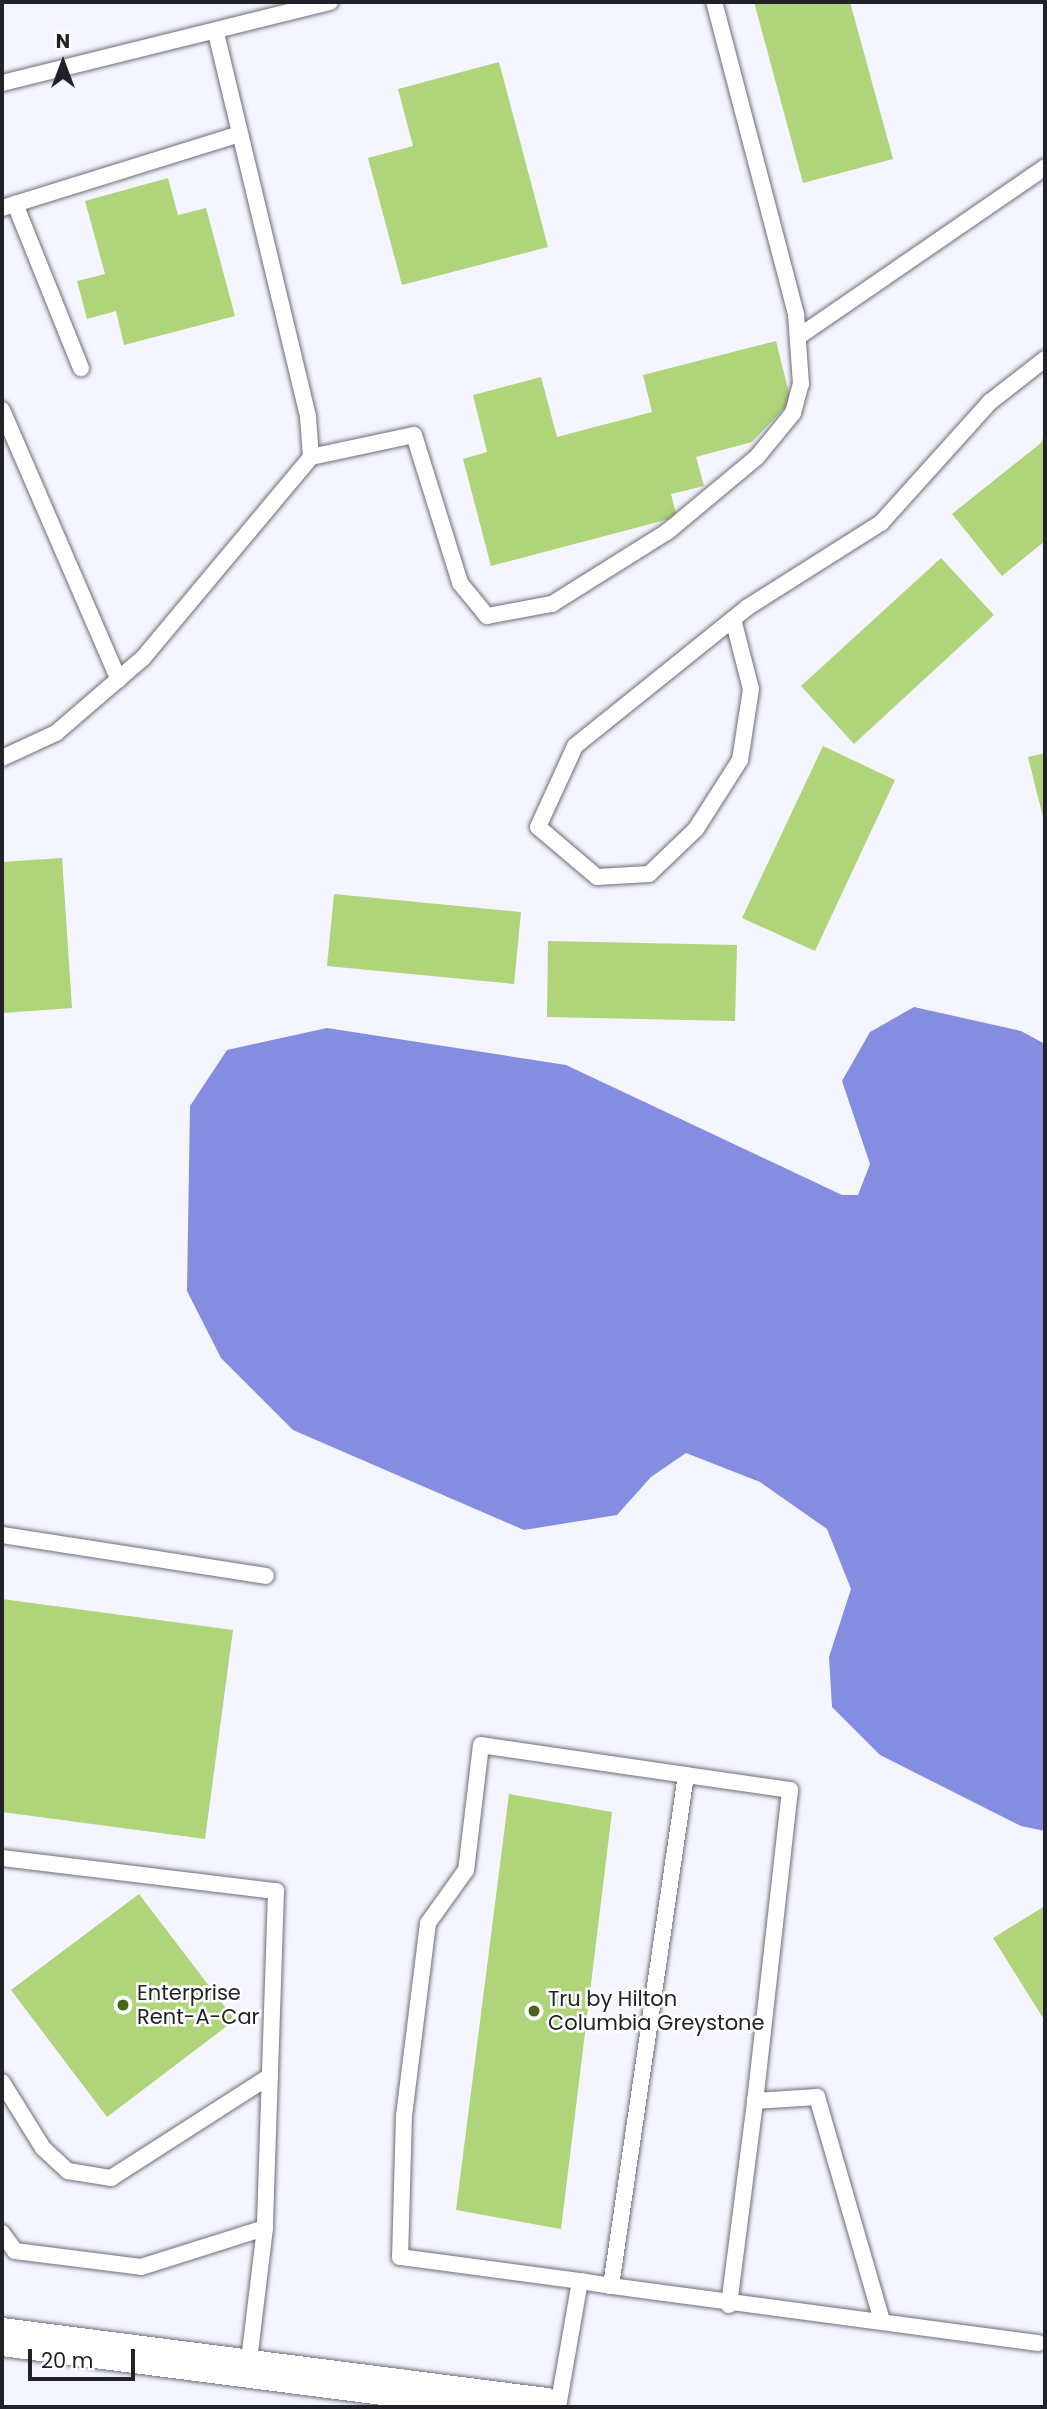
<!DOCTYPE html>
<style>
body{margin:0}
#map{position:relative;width:1047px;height:2409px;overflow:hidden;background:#f4f5fe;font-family:Poppins,sans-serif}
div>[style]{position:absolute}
.water>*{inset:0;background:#858de0}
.building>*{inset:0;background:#afd47a}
.roads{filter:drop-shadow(0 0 2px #6b6d79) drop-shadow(0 0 2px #6b6d79)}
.service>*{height:16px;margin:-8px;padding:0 8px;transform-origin:8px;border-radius:8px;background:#fff}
.tertiary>*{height:38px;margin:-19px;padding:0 19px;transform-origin:19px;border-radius:19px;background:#fff}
.dots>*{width:19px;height:19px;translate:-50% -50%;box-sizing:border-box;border:4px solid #fff;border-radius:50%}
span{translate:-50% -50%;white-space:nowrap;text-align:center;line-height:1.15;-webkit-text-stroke:5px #fff;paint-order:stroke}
.poi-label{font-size:21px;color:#212227}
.left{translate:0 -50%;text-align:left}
.frame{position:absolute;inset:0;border:4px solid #212227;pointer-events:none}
.north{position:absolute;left:28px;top:28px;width:70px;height:70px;-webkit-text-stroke:5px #fff;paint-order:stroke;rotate:0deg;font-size:19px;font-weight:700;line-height:28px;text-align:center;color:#212227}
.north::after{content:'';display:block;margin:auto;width:24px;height:32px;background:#212227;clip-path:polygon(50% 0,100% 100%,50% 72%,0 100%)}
.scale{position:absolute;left:28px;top:2349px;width:107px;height:32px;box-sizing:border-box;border:4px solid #212227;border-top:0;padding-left:9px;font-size:21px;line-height:24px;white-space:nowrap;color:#212227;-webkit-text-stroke:5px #fff;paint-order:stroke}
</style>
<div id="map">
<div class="water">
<div style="clip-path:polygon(914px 1007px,1021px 1031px,1045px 1044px,1045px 1831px,1021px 1826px,880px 1755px,832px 1707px,829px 1657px,851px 1589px,827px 1529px,760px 1482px,686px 1453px,651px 1477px,617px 1515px,524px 1530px,293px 1430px,221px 1358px,187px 1291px,190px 1106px,227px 1050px,327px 1028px,566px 1065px,842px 1195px,858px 1195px,870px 1164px,842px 1081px,870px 1032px)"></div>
</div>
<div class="building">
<div style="clip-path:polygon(754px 2px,850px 2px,893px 159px,803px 183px)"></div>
<div style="clip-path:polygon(499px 62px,548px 247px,402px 285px,368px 158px,413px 146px,398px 89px)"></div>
<div style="clip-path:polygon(168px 178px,178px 215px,206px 208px,235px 316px,124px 345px,116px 311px,87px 319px,77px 281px,105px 274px,85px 201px)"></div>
<div style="clip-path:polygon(776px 341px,791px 401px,752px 442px,696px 457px,704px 486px,671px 494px,677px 517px,491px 566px,463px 459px,487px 452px,473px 395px,541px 377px,557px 437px,652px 412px,643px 375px)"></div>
<div style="clip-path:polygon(1045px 433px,1045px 541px,1002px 576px,952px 514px,1041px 443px)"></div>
<div style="clip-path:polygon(941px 558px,994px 615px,854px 744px,801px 686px)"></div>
<div style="clip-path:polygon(823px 746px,895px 780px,815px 951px,742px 918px)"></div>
<div style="clip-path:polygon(1045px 753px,1045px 820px,1044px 821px,1028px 757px)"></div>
<div style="clip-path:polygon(62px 858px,72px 1008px,2px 1013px,2px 862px)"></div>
<div style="clip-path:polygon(334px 894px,521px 912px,514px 984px,327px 966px)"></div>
<div style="clip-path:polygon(548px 941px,737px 945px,735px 1021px,547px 1017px)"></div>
<div style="clip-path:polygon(2px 1599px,233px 1630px,205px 1839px,2px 1812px)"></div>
<div style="clip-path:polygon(509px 1794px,612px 1812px,561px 2229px,456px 2210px)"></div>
<div style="clip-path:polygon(139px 1894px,235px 2020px,107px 2117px,11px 1990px)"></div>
<div style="clip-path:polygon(1045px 1906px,1045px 2021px,993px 1938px)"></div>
</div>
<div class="roads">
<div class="service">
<div style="left:216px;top:33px;width:395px;rotate:76.5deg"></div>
<div style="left:308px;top:417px;width:40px;rotate:85.7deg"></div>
<div style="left:2px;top:83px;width:338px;rotate:-13.9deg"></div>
<div style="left:15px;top:204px;width:177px;rotate:68.1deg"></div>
<div style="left:2px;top:208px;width:249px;rotate:-17.3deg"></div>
<div style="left:798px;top:337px;width:300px;rotate:-34.5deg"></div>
<div style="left:2px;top:410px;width:294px;rotate:66.6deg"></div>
<div style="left:733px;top:619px;width:72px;rotate:75.6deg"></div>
<div style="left:751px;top:689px;width:72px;rotate:98.8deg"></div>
<div style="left:740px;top:760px;width:82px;rotate:122.5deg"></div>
<div style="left:696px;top:829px;width:65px;rotate:136.2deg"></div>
<div style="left:649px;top:874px;width:52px;rotate:176.7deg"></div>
<div style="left:597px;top:877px;width:77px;rotate:-139.7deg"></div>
<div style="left:538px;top:827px;width:89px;rotate:-65.4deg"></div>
<div style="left:575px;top:746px;width:222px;rotate:-38.8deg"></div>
<div style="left:748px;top:607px;width:157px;rotate:-32.3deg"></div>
<div style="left:881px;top:523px;width:163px;rotate:-48deg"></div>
<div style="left:990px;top:402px;width:70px;rotate:-38deg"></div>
<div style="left:2px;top:758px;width:60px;rotate:-24.8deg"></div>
<div style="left:56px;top:733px;width:115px;rotate:-40.8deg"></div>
<div style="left:143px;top:658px;width:262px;rotate:-50.1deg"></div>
<div style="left:311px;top:457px;width:105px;rotate:-12.1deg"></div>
<div style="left:414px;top:435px;width:155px;rotate:72.7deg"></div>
<div style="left:460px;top:583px;width:43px;rotate:50.7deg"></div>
<div style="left:487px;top:616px;width:66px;rotate:-10.5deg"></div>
<div style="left:552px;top:604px;width:136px;rotate:-32.1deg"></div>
<div style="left:667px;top:532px;width:117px;rotate:-39.8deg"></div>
<div style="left:757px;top:457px;width:57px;rotate:-50.7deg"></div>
<div style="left:793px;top:413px;width:30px;rotate:-75deg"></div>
<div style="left:801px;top:384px;width:70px;rotate:-94.1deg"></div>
<div style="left:796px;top:314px;width:323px;rotate:-104.7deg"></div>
<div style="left:2px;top:1535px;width:267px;rotate:8.8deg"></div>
<div style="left:686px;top:1775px;width:105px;rotate:8.2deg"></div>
<div style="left:790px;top:1790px;width:313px;rotate:96.4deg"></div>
<div style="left:2px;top:1858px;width:276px;rotate:6.9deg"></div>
<div style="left:276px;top:1891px;width:337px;rotate:91.9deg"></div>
<div style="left:2px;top:2082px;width:78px;rotate:58.2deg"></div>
<div style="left:43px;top:2148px;width:34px;rotate:43deg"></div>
<div style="left:68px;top:2171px;width:44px;rotate:9.2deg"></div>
<div style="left:111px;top:2178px;width:189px;rotate:-32.7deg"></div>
<div style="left:2px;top:2233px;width:22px;rotate:54deg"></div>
<div style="left:15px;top:2251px;width:127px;rotate:7.2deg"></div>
<div style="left:141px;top:2267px;width:130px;rotate:-17.5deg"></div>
<div style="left:265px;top:2228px;width:142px;rotate:96.9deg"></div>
<div style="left:611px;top:2286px;width:431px;rotate:7.6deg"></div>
<div style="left:729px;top:2305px;width:206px;rotate:-82.7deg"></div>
<div style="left:755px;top:2101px;width:62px;rotate:-3.7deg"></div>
<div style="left:817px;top:2097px;width:233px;rotate:73.8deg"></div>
<div style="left:558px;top:2407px;width:128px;rotate:-80.1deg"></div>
<div style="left:580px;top:2281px;width:31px;rotate:9deg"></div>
<div style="left:611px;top:2286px;width:516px;rotate:-81.65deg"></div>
<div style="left:686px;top:1775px;width:207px;rotate:-171.7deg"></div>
<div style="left:481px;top:1745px;width:126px;rotate:96.8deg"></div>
<div style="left:466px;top:1870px;width:65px;rotate:125.6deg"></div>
<div style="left:428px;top:1923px;width:193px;rotate:97.1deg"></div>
<div style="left:404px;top:2115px;width:142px;rotate:91.6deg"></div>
<div style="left:400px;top:2257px;width:182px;rotate:7.6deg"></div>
</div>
<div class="tertiary">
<div style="left:2px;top:2337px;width:548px;rotate:7.33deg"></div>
</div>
</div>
<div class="dots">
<div style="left:123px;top:2005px;background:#496416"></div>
<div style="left:534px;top:2011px;background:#496416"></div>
</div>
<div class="poi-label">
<span class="left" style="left:137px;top:2005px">Enterprise<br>Rent-A-Car</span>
<span class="left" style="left:548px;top:2011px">Tru by Hilton<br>Columbia Greystone</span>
</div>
<div class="frame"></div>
<div class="north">N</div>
<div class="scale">20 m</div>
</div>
